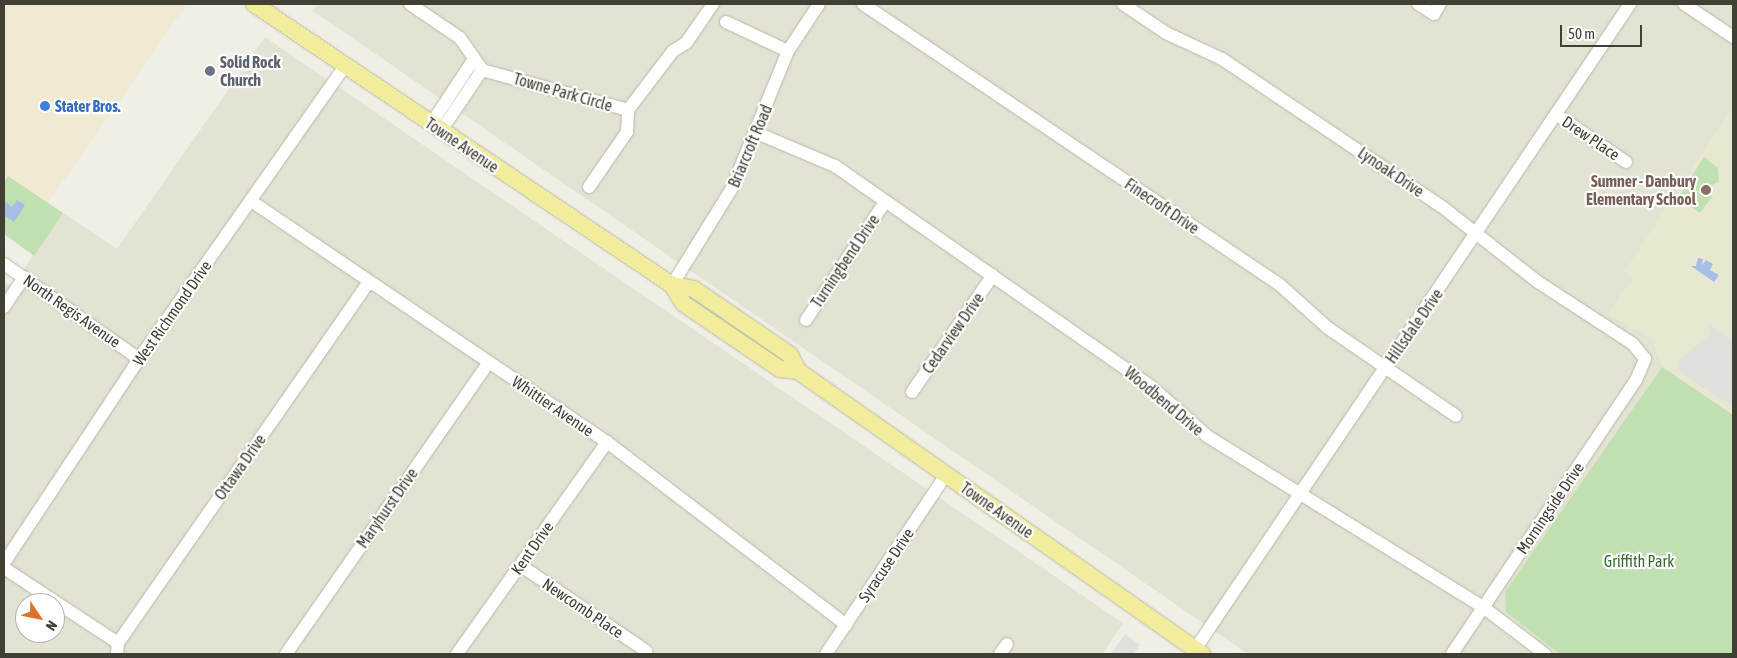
<!DOCTYPE html>
<style>
body{margin:0}
#map{position:relative;width:1737px;height:658px;overflow:hidden;background:#f0efe5;font-family:"Asap Condensed",sans-serif}
div>[style]{position:absolute}
.residential>*{inset:0;background:#e3e2d3}
.commercial>*{inset:0;background:#f0ead2}
.education>*{inset:0;background:#e8e7d0}
.green>*{inset:0;background:#c0e0b2}
.parking>*{inset:0;background:#e1e0dc}
.water>*{inset:0;background:#a7bee7}
.roads{filter:drop-shadow(0 0 1px #bab8a9) drop-shadow(0 0 1px #bab8a9)}
.minor>*{height:12px;margin:-6px;padding:0 6px;transform-origin:6px;border-radius:6px;background:#fff}
.major>*{height:16px;margin:-8px;padding:0 8px;transform-origin:8px;border-radius:8px;background:#f2ed9c}
.dots>*{width:14px;height:14px;translate:-50% -50%;box-sizing:border-box;border:2px solid #fff;border-radius:50%}
span{translate:-50% -50%;white-space:nowrap;text-align:center;line-height:1.15;-webkit-text-stroke:4.5px #fff;paint-order:stroke}
.worship-label{font-size:16px;color:#5b616d;font-weight:700}
.left{translate:0 -50%;text-align:left}
.street-label{font-size:16px;color:#424035}
.shop-label{font-size:16px;color:#366cbe;font-weight:700}
.education-label{font-size:16px;color:#785e54;font-weight:700}
.right{translate:-100% -50%;text-align:right}
.park-label{font-size:16px;color:#396c30}
.frame{position:absolute;inset:0;border:5px solid #424035;pointer-events:none}
.north{position:absolute;left:15px;top:593px;width:50px;height:50px;box-sizing:border-box;background:#fff;border:1px solid #b3b3ae;border-radius:50%;rotate:124deg;font-size:14px;font-weight:700;line-height:20px;text-align:center;color:#424035}
.north::after{content:'';display:block;margin:auto;width:18px;height:22px;background:#e0712c;clip-path:polygon(50% 0,100% 100%,50% 72%,0 100%)}
.scale{position:absolute;left:1560px;top:25px;width:82px;height:22px;box-sizing:border-box;border:2px solid #424035;border-top:0;padding-left:6px;font-size:15px;line-height:18px;white-space:nowrap;color:#424035;-webkit-text-stroke:4px #fff;paint-order:stroke}
</style>
<div id="map">
<div class="residential">
<div style="clip-path:polygon(318px 4px,1733px 4px,1733px 654px,1248px 654px,313px 11px)"></div>
<div style="clip-path:polygon(evenodd,265px 37px,1123px 623px,1102px 654px,4px 654px,4px 282px,12px 286px,63px 213px,117px 249px,265px 37px,25px 603px,55px 603px,55px 633px,25px 633px,25px 603px)"></div>
</div>
<div class="commercial">
<div style="clip-path:polygon(4px 4px,187px 4px,48px 203px,9px 176px,4px 182px)"></div>
</div>
<div class="education">
<div style="clip-path:polygon(1733px 107px,1733px 415px,1662px 367px,1651px 338px,1607px 314px,1633px 279px,1624px 272px)"></div>
</div>
<div class="green">
<div style="clip-path:polygon(1704px 157px,1718px 168px,1719px 182px,1708px 187px,1712px 197px,1700px 213px,1678px 198px)"></div>
<div style="clip-path:polygon(8px 176px,63px 213px,34px 256px,4px 234px,4px 182px)"></div>
<div style="clip-path:polygon(1662px 367px,1733px 415px,1733px 654px,1560px 654px,1506px 612px,1505px 592px)"></div>
</div>
<div class="parking">
<div style="clip-path:polygon(1709px 324px,1733px 341px,1732px 406px,1677px 371px,1679px 360px,1709px 335px)"></div>
<div style="clip-path:polygon(1125px 634px,1140px 645px,1133px 654px,1111px 654px)"></div>
</div>
<div class="water">
<div style="clip-path:polygon(17px 200px,25px 205px,14px 222px,4px 215px,4px 201px,12px 207px)"></div>
<div style="clip-path:polygon(1698px 258px,1703px 259px,1702px 265px,1706px 260px,1713px 264px,1710px 270px,1719px 275px,1714px 282px,1691px 266px,1696px 266px)"></div>
</div>
<div class="roads">
<div class="minor">
<div style="left:410px;top:4px;width:60px;rotate:34.2deg"></div>
<div style="left:460px;top:38px;width:39px;rotate:55deg"></div>
<div style="left:482px;top:70px;width:151px;rotate:15.3deg"></div>
<div style="left:863px;top:4px;width:503px;rotate:33.97deg"></div>
<div style="left:1280px;top:285px;width:64px;rotate:41.9deg"></div>
<div style="left:1328px;top:328px;width:155px;rotate:34.5deg"></div>
<div style="left:1123px;top:4px;width:52px;rotate:34deg"></div>
<div style="left:1166px;top:33px;width:62px;rotate:24.9deg"></div>
<div style="left:1222px;top:59px;width:264px;rotate:33.9deg"></div>
<div style="left:1441px;top:206px;width:123px;rotate:38.1deg"></div>
<div style="left:1538px;top:282px;width:113px;rotate:33.1deg"></div>
<div style="left:1633px;top:344px;width:19px;rotate:51deg"></div>
<div style="left:1645px;top:359px;width:23px;rotate:113deg"></div>
<div style="left:1636px;top:380px;width:330px;rotate:123.9deg"></div>
<div style="left:1418px;top:4px;width:19px;rotate:32deg"></div>
<div style="left:1434px;top:14px;width:12px;rotate:-59deg"></div>
<div style="left:1684px;top:4px;width:59px;rotate:34deg"></div>
<div style="left:726px;top:22px;width:68px;rotate:25.1deg"></div>
<div style="left:628px;top:110px;width:74px;rotate:-52.7deg"></div>
<div style="left:673px;top:51px;width:15px;rotate:-32deg"></div>
<div style="left:686px;top:43px;width:47px;rotate:-55.3deg"></div>
<div style="left:1556px;top:114px;width:85px;rotate:34.4deg"></div>
<div style="left:431px;top:124px;width:74px;rotate:-56.5deg"></div>
<div style="left:441px;top:131px;width:73px;rotate:-56.1deg"></div>
<div style="left:757px;top:133px;width:85px;rotate:22.9deg"></div>
<div style="left:835px;top:166px;width:388px;rotate:34.9deg"></div>
<div style="left:1153px;top:388px;width:72px;rotate:41.6deg"></div>
<div style="left:1207px;top:436px;width:325px;rotate:31.8deg"></div>
<div style="left:1483px;top:607px;width:78px;rotate:37.2deg"></div>
<div style="left:589px;top:187px;width:67px;rotate:-55.4deg"></div>
<div style="left:627px;top:132px;width:22px;rotate:-87deg"></div>
<div style="left:251px;top:201px;width:430px;rotate:34.1deg"></div>
<div style="left:607px;top:442px;width:301px;rotate:37.4deg"></div>
<div style="left:4px;top:264px;width:165px;rotate:35.1deg"></div>
<div style="left:672px;top:285px;width:112px;rotate:-58.2deg"></div>
<div style="left:731px;top:190px;width:150px;rotate:-67.7deg"></div>
<div style="left:788px;top:51px;width:56px;rotate:-56.6deg"></div>
<div style="left:4px;top:307px;width:36px;rotate:-56deg"></div>
<div style="left:806px;top:320px;width:142px;rotate:-56.2deg"></div>
<div style="left:912px;top:392px;width:142px;rotate:-55.3deg"></div>
<div style="left:4px;top:563px;width:245px;rotate:-56.5deg"></div>
<div style="left:139px;top:359px;width:358px;rotate:-54.9deg"></div>
<div style="left:520px;top:565px;width:153px;rotate:34.3deg"></div>
<div style="left:4px;top:568px;width:136px;rotate:33.3deg"></div>
<div style="left:1196px;top:648px;width:777px;rotate:-56.02deg"></div>
<div style="left:117px;top:654px;width:11px;rotate:-85deg"></div>
<div style="left:118px;top:643px;width:440px;rotate:-55.2deg"></div>
<div style="left:286px;top:654px;width:354px;rotate:-55.2deg"></div>
<div style="left:457px;top:654px;width:260px;rotate:-54.7deg"></div>
<div style="left:826px;top:654px;width:216px;rotate:-56.2deg"></div>
<div style="left:1000px;top:654px;width:12px;rotate:-55deg"></div>
</div>
<div class="major">
<div style="left:254px;top:4px;width:504px;rotate:33.91deg"></div>
<div style="left:672px;top:285px;width:22px;rotate:58deg"></div>
<div style="left:684px;top:304px;width:116px;rotate:34.1deg"></div>
<div style="left:780px;top:369px;width:18px;rotate:6deg"></div>
<div style="left:672px;top:285px;width:22px;rotate:10deg"></div>
<div style="left:694px;top:289px;width:116px;rotate:34.5deg"></div>
<div style="left:790px;top:355px;width:18px;rotate:63deg"></div>
<div style="left:798px;top:371px;width:493px;rotate:35deg"></div>
</div>
</div>
<div class="dots">
<div style="left:210px;top:71px;background:#6b7280"></div>
<div style="left:45px;top:106px;background:#3f7fe0"></div>
<div style="left:1706px;top:190px;background:#8d6e63"></div>
</div>
<div class="worship-label">
<span class="left" style="left:220px;top:71px">Solid Rock<br>Church</span>
</div>
<div class="street-label">
<span style="left:563px;top:92px;rotate:16deg">Towne Park Circle</span>
<span style="left:1591px;top:138px;rotate:34deg">Drew Place</span>
<span style="left:462px;top:145px;rotate:34deg">Towne Avenue</span>
<span style="left:750px;top:146px;rotate:-67deg">Briarcroft Road</span>
<span style="left:1391px;top:172px;rotate:34deg">Lynoak Drive</span>
<span style="left:1162px;top:206px;rotate:34deg">Finecroft Drive</span>
<span style="left:845px;top:261px;rotate:-56deg">Turningbend Drive</span>
<span style="left:72px;top:311px;rotate:35deg">North Regis Avenue</span>
<span style="left:172px;top:313px;rotate:-55deg">West Richmond Drive</span>
<span style="left:1414px;top:326px;rotate:-55deg">Hillsdale Drive</span>
<span style="left:953px;top:333px;rotate:-55deg">Cedarview Drive</span>
<span style="left:1164px;top:401px;rotate:40deg">Woodbend Drive</span>
<span style="left:553px;top:406px;rotate:34deg">Whittier Avenue</span>
<span style="left:240px;top:467px;rotate:-55deg">Ottawa Drive</span>
<span style="left:387px;top:508px;rotate:-55deg">Maryhurst Drive</span>
<span style="left:1550px;top:508px;rotate:-56deg">Morningside Drive</span>
<span style="left:997px;top:510px;rotate:35deg">Towne Avenue</span>
<span style="left:532px;top:548px;rotate:-55deg">Kent Drive</span>
<span style="left:886px;top:565px;rotate:-56deg">Syracuse Drive</span>
<span style="left:583px;top:608px;rotate:34deg">Newcomb Place</span>
</div>
<div class="shop-label">
<span class="left" style="left:55px;top:106px">Stater Bros.</span>
</div>
<div class="education-label">
<span class="right" style="left:1696px;top:190px">Sumner - Danbury<br>Elementary School</span>
</div>
<div class="park-label">
<span style="left:1639px;top:561px">Griffith Park</span>
</div>
<div class="frame"></div>
<div class="north">N</div>
<div class="scale">50 m</div>
</div>
